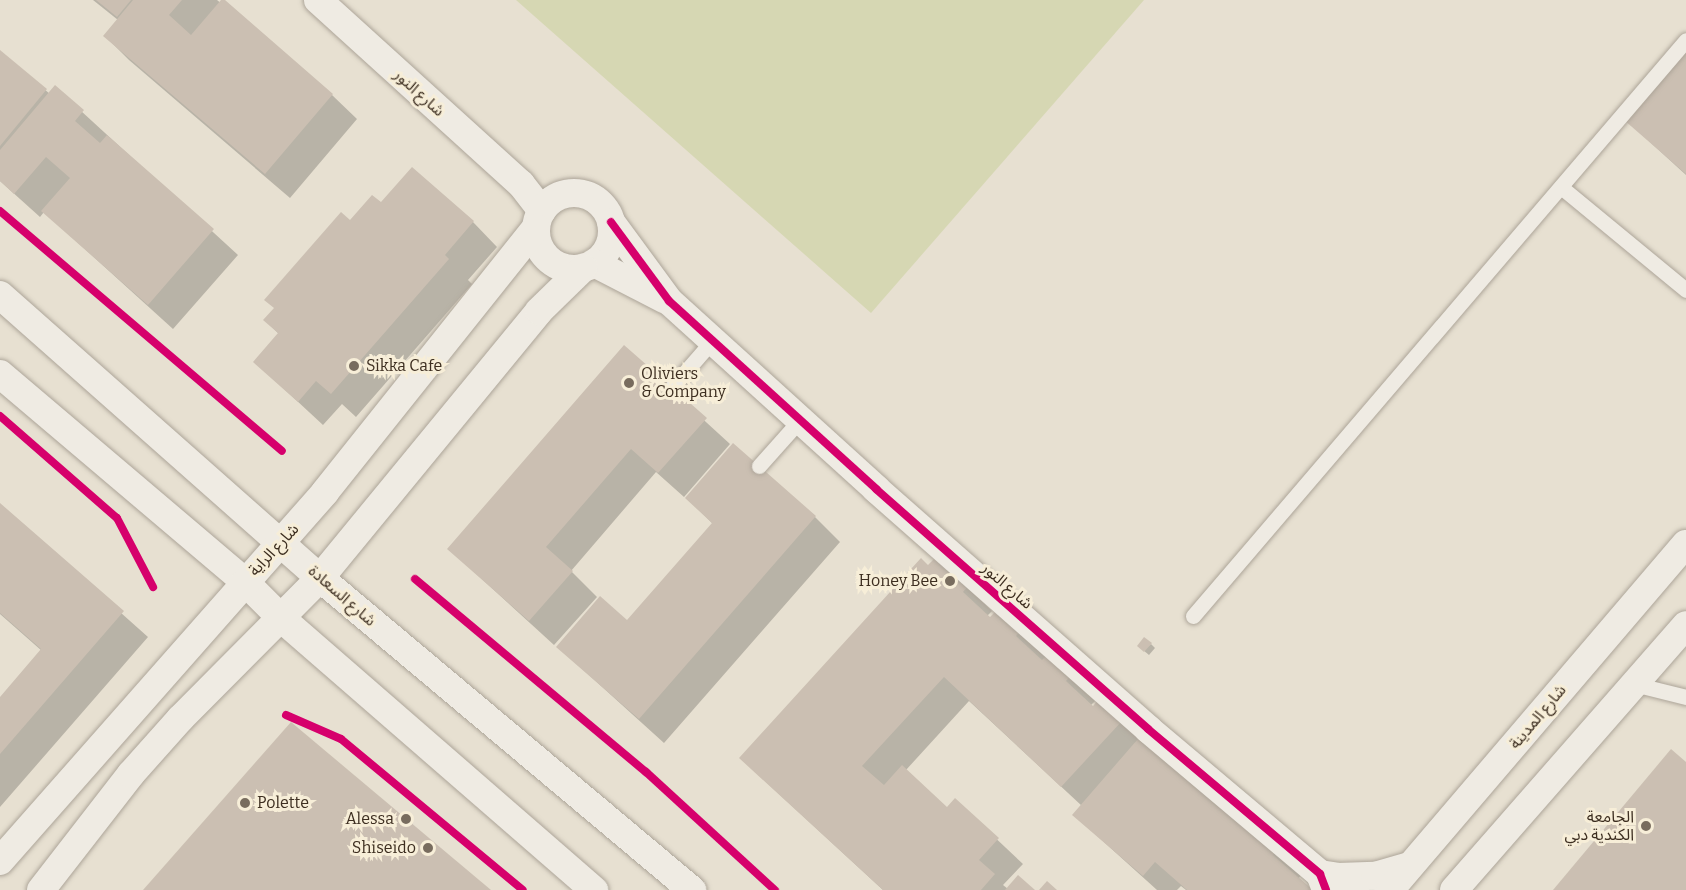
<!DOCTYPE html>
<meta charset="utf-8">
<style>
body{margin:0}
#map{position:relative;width:1686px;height:890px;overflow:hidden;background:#e7e0d1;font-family:Bitter,"Noto Sans Arabic",serif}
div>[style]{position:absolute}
.green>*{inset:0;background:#d6d7b3}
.shadow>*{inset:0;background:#0003}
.building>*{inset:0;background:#cbbfb2}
.roads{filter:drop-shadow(0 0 2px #ada599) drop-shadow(0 0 2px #ada599)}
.service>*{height:15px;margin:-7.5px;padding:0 7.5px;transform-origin:7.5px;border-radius:7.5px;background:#efebe3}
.minor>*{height:28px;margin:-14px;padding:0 14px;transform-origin:14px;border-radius:14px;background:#efebe3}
.minor>.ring{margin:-14px;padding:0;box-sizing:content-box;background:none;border:28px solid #efebe3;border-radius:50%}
.cycleway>*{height:8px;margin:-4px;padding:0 4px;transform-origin:4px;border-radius:4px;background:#d6006c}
.dots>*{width:16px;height:16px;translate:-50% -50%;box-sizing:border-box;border:3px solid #f7eed8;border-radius:50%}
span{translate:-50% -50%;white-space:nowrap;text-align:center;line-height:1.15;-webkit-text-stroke:6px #f7eed8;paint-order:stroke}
.street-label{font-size:16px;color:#3d2e20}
.poi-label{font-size:16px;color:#3d2e20}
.left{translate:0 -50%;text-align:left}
.right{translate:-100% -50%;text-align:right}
</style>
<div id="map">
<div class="green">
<div style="clip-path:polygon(516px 0,1144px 0,871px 313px)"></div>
</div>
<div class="shadow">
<div style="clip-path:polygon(93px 0,217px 0,332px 95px,357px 119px,290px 198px,129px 60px,105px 36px,118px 20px)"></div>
<div style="clip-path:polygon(1686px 44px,1686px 175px,1626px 120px)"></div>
<div style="clip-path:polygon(0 52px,50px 94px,56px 88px,238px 255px,173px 329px,44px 212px,40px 217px,0 181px)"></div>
<div style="clip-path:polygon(381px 205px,473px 222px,497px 247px,468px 280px,472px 284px,356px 417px,342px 404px,323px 425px,255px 362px,279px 334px,265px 320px,350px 222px)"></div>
<div style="clip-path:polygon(624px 347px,730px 444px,684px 497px,656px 472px,571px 571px,597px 597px,554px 645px,449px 549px)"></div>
<div style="clip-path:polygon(687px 498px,815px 517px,840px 542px,664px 743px,558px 647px,628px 623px,713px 524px)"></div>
<div style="clip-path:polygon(0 505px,148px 637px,0 807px,0 699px,42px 651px,0 614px)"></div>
<div style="clip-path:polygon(967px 587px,992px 611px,987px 616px,990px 619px,999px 610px,1095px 701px,1090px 706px,1093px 708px,1099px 701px,1302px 874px,1298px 879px,1311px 890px,1186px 890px,1181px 886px,1177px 890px,1157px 890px,1074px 815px,1082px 806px,969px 701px,906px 770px,947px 809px,955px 800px,1023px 864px,1003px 885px,1008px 889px,1033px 890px,883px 890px,766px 782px)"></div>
<div style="clip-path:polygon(1151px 644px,1155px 648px,1149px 655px,1143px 650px)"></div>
</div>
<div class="building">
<div style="clip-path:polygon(96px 0,131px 0,117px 17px)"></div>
<div style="clip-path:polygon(133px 0,182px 0,169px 15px,191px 35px,221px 0,225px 0,333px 94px,265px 174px,103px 36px)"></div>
<div style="clip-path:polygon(1686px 41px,1686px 174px,1624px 120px)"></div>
<div style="clip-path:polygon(0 50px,47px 89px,0 146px)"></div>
<div style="clip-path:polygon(55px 85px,84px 110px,75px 121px,100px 143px,107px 135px,214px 229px,148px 305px,41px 211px,70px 178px,46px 157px,14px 194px,0 181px,0 150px)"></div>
<div style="clip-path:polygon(412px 167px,474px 221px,445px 255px,449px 259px,331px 394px,316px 381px,298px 402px,253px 362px,278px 333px,263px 320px,274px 308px,264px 300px,341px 212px,350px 220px,372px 195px,381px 202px)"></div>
<div style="clip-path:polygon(624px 345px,707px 418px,658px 473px,631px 449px,546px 547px,573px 571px,529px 621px,447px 549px)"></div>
<div style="clip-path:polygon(733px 443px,816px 516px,639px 719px,556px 647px,600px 596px,627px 620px,712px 523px,685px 498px)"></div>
<div style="clip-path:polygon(0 503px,124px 611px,0 754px,0 697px,41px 649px,0 613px)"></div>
<div style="clip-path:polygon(936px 557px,968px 586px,963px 592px,990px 617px,999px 608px,1022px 629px,1016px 636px,1042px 660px,1048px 654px,1071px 675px,1066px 681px,1093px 706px,1099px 699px,1122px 721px,1061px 787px,944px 677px,862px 766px,884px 785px,902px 765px,947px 807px,955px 798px,999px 838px,979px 860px,995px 874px,981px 890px,883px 890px,739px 758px,921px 558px,928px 565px)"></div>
<div style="clip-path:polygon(1144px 637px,1152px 643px,1144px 652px,1137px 646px)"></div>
<div style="clip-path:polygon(291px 722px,491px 890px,143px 890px)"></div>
<div style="clip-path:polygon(1144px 732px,1278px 849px,1273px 855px,1313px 890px,1187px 890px,1155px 862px,1143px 876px,1072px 815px)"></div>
<div style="clip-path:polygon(1671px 749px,1686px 762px,1686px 890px,1553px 890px)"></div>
<div style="clip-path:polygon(1018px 875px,1035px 890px,1005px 890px)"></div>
<div style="clip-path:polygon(1047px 881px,1057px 890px,1039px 890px)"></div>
</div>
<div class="roads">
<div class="service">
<div style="left:1561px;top:187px;width:162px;rotate:39.5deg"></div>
<div style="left:672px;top:387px;width:61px;rotate:-49deg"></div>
<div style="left:759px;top:466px;width:62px;rotate:-48.3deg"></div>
<div style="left:1193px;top:616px;width:758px;rotate:-49.44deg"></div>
<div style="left:1634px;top:684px;width:54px;rotate:14deg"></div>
</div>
<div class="minor">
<div style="left:318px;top:0;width:274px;rotate:42.2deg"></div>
<div style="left:521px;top:184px;width:34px;rotate:52deg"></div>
<div class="ring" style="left:536px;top:193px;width:48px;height:48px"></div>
<div style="left:611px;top:222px;width:98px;rotate:53.7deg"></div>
<div style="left:669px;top:301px;width:280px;rotate:42.2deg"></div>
<div style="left:876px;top:489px;width:363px;rotate:41.4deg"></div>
<div style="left:1148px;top:729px;width:225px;rotate:40.1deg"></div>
<div style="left:1320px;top:874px;width:17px;rotate:69deg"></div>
<div style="left:594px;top:263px;width:79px;rotate:27.2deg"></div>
<div style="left:0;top:295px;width:427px;rotate:41.5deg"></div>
<div style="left:320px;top:578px;width:486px;rotate:40deg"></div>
<div style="left:0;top:374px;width:321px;rotate:40.3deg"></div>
<div style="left:245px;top:582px;width:51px;rotate:45deg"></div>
<div style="left:281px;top:618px;width:415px;rotate:41deg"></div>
<div style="left:0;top:861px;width:492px;rotate:-48.6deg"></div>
<div style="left:325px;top:492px;width:338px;rotate:-51.4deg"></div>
<div style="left:1320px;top:874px;width:18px;rotate:9deg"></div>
<div style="left:1338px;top:877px;width:37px;rotate:-2deg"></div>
<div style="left:1375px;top:876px;width:36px;rotate:-16deg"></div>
<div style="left:41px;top:890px;width:147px;rotate:-52.2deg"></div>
<div style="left:131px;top:774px;width:74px;rotate:-48.3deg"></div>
<div style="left:180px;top:719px;width:199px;rotate:-45.2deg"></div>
<div style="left:320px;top:578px;width:345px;rotate:-50.6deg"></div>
<div style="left:539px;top:311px;width:62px;rotate:-44.3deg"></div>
<div style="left:1390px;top:890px;width:455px;rotate:-49.5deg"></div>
<div style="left:1454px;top:890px;width:352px;rotate:-48.8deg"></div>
</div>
</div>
<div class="cycleway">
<div style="left:0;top:211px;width:370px;rotate:40.4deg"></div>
<div style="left:611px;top:222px;width:98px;rotate:53.7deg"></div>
<div style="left:669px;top:301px;width:280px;rotate:42.2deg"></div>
<div style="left:876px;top:489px;width:363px;rotate:41.4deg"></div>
<div style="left:1148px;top:729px;width:225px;rotate:40.1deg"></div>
<div style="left:1320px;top:874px;width:17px;rotate:69deg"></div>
<div style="left:0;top:416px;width:155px;rotate:41.1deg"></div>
<div style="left:117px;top:518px;width:78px;rotate:62.4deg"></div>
<div style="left:415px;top:579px;width:301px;rotate:39.9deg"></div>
<div style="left:646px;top:772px;width:175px;rotate:42.5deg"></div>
<div style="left:286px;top:715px;width:60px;rotate:23.6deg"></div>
<div style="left:341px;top:739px;width:236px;rotate:39.7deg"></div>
</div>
<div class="dots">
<div style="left:354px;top:366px;background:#786c5e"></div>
<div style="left:629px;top:383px;background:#786c5e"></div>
<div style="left:950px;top:581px;background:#786c5e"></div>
<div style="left:245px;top:803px;background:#786c5e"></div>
<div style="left:406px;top:819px;background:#786c5e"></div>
<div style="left:1646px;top:826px;background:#786c5e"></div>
<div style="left:428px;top:848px;background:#786c5e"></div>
</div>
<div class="street-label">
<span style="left:419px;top:93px;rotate:42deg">شارع النور</span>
<span style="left:274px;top:550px;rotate:-47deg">شارع الراية</span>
<span style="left:1007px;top:586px;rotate:41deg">شارع النور</span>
<span style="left:342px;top:596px;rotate:41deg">شارع السعادة</span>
<span style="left:1538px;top:717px;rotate:-50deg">شارع المدينة</span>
</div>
<div class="poi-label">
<span class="left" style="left:366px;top:366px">Sikka Cafe</span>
<span class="left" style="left:641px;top:383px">Oliviers<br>&amp; Company</span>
<span class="right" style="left:938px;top:581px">Honey Bee</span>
<span class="left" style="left:257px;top:803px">Polette</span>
<span class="right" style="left:1634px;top:826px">الجامعة<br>الكندية دبي</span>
<span class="right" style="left:394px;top:819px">Alessa</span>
<span class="right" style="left:416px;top:848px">Shiseido</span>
</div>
</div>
